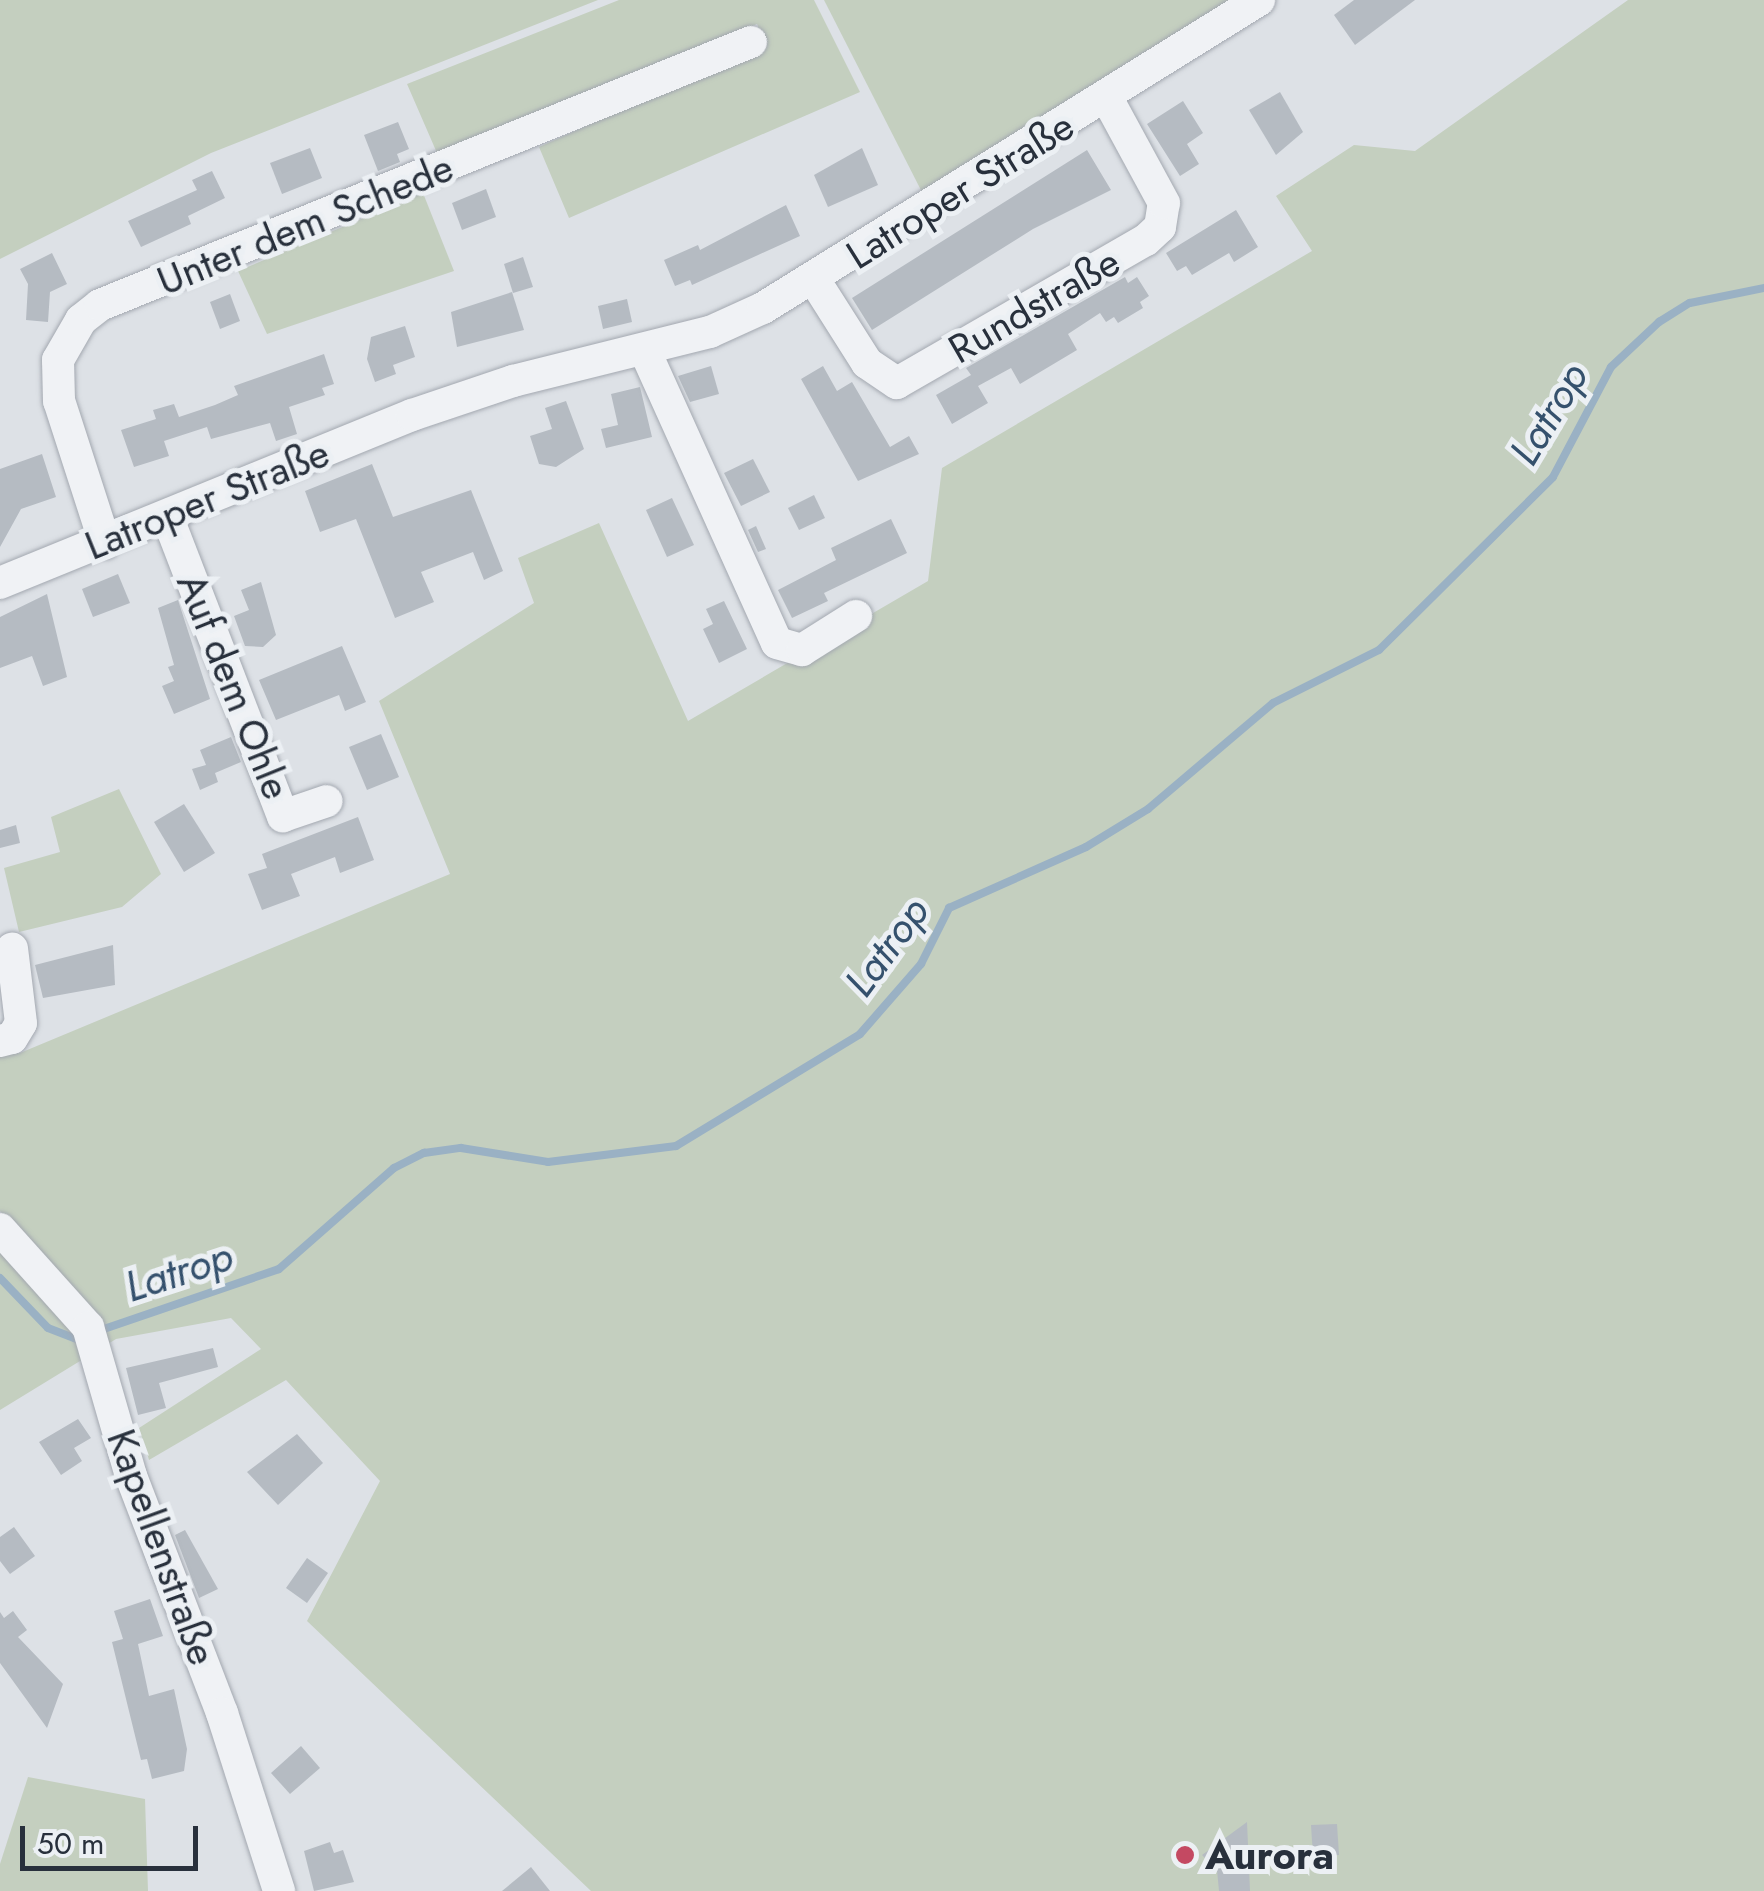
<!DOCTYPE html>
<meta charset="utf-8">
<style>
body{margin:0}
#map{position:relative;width:1764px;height:1891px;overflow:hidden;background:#dde1e6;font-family:Jost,sans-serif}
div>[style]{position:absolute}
.green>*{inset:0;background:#c4cfbf}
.stream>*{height:8px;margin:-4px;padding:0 4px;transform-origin:4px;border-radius:4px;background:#9ab1c4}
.building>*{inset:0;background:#b5bbc2}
.roads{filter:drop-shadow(0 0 2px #a3a8b0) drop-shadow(0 0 2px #a3a8b0)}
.minor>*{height:32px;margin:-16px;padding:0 16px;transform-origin:16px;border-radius:16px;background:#f0f2f5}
.dots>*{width:28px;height:28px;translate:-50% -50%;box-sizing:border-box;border:5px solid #ecf0f4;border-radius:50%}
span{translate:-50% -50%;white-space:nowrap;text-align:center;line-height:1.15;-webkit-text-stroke:10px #ecf0f4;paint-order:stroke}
.street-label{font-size:40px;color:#28303c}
.poi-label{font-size:40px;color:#28303c;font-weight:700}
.left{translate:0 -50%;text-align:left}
.water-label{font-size:42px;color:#35516d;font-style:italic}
.scale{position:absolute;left:20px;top:1826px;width:178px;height:45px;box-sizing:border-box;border:5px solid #28303c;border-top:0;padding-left:12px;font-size:30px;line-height:35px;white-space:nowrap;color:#28303c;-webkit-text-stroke:8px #ecf0f4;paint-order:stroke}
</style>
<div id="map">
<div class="green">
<div style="clip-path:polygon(0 0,598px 0,211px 153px,0 259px)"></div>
<div style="clip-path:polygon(619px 0,814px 0,860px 92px,569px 218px,539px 147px,767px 46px,757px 24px,530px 125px,437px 153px,407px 84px)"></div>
<div style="clip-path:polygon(824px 0,1229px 0,926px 200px)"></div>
<div style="clip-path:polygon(1628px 0,1764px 0,1764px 1891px,591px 1891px,307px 1621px,380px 1481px,286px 1380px,149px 1460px,139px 1428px,261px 1349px,231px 1318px,116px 1339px,0 1410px,0 1242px,19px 1237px,0 1211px,0 1055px,20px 1053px,450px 874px,379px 701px,534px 603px,518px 558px,599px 523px,688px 721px,928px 581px,942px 468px,1312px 251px,1276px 196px,1354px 145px,1415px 151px)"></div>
<div style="clip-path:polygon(423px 193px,454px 271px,267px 334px,238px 271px)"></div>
<div style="clip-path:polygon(119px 789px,161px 874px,122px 907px,19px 932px,4px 868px,60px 852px,51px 817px)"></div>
<div style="clip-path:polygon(28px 1777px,145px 1799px,148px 1891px,0 1891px,0 1864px)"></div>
</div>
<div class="stream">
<div style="left:0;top:1278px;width:69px;rotate:46.2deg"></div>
<div style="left:48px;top:1328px;width:36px;rotate:21deg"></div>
<div style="left:98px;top:1331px;width:191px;rotate:-18.9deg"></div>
<div style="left:279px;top:1269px;width:153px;rotate:-41.3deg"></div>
<div style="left:394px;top:1168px;width:34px;rotate:-27deg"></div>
<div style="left:424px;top:1153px;width:37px;rotate:-8deg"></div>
<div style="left:461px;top:1148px;width:88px;rotate:9.1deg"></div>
<div style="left:548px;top:1162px;width:129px;rotate:-7.1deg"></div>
<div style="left:676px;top:1146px;width:215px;rotate:-31.3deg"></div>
<div style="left:860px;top:1034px;width:93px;rotate:-48.9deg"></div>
<div style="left:921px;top:964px;width:63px;rotate:-63.4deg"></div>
<div style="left:949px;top:908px;width:150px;rotate:-24deg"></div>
<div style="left:1086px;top:847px;width:73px;rotate:-31.5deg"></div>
<div style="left:1148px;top:809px;width:164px;rotate:-40.3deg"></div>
<div style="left:1273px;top:703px;width:119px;rotate:-26.6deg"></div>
<div style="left:1379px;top:650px;width:245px;rotate:-44.8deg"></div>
<div style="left:1553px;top:477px;width:124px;rotate:-62.2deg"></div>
<div style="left:1611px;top:367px;width:66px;rotate:-43.2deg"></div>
<div style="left:1659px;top:322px;width:36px;rotate:-32deg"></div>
<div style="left:1690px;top:303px;width:76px;rotate:-11.5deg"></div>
</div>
<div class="building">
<div style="clip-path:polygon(1354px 0,1415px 0,1355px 45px,1334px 15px)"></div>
<div style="clip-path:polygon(1280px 92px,1303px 132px,1276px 155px,1249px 110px)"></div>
<div style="clip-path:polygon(1183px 101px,1203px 133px,1187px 144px,1199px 164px,1180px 176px,1147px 124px)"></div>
<div style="clip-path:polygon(398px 122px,409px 149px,397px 154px,400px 162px,378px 171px,364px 135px)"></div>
<div style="clip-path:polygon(310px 148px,322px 178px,282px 194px,270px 163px)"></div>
<div style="clip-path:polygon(862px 148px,878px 185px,828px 207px,814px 175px)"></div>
<div style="clip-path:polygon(1087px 150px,1111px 190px,1033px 229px,872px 330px,852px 298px)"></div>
<div style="clip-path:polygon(212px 171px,225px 198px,188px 216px,191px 224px,141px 247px,128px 221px,197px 190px,192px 180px)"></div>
<div style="clip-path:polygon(486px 189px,496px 217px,462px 230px,452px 203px)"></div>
<div style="clip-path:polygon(786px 205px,800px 236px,692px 285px,690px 280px,675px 286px,664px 260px,698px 245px,700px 250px)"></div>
<div style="clip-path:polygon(1236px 210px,1258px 247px,1234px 262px,1229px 253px,1192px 275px,1186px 266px,1177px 271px,1166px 253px)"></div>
<div style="clip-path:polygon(52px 253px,67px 284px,50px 292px,48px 322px,26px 320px,28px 284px,20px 269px)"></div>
<div style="clip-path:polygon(523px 257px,533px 287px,513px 293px,504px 264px)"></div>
<div style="clip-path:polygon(1125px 277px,1128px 283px,1137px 277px,1149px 296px,1140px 302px,1143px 308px,1118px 323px,1114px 317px,1106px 322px,1100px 313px,1068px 334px,1077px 350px,1020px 384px,1011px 368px,978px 386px,988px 403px,952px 424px,936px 395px,971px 375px,966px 368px)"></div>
<div style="clip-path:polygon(512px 292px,524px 330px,457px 347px,451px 312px)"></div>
<div style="clip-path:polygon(230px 294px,240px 321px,220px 329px,210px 302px)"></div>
<div style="clip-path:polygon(627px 299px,632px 322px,603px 329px,598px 306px)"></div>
<div style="clip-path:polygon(405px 326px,415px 357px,393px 365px,396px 374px,375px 382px,367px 359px,371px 337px)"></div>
<div style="clip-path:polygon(324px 354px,334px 384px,322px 388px,325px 395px,289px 407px,297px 434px,276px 441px,270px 423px,211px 439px,207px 427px,164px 441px,169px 456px,134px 467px,121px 430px,156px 419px,153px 410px,174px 404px,179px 417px,215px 405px,238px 395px,234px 386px)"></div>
<div style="clip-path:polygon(711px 366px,719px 394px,690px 402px,678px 376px)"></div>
<div style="clip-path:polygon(823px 366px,837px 391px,852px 382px,890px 447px,909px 436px,919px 454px,858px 481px,801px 379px)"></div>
<div style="clip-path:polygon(640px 387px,652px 437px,606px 448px,601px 429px,618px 425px,611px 394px)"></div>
<div style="clip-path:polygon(566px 401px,584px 449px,556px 467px,539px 464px,530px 436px,552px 429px,545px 408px)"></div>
<div style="clip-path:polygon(42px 454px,56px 497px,21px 509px,0 547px,0 469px)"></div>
<div style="clip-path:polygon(753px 459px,770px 492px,741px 506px,724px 473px)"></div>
<div style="clip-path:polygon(372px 464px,393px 517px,471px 490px,503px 571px,484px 580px,473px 552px,421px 572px,434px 602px,395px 618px,356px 519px,320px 532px,305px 491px)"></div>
<div style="clip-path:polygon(814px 495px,825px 518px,799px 530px,788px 508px)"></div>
<div style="clip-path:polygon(672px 498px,694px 545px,667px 557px,646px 510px)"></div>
<div style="clip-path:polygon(891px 519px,907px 553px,824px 593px,828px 601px,792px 618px,778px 590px,836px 560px,831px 548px)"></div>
<div style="clip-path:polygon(756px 526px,766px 549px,758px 552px,748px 530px)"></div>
<div style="clip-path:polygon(118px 574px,130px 603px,93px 617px,82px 589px)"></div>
<div style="clip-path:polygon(261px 582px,276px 635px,263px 647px,245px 646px,234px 616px,249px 610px,241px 590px)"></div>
<div style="clip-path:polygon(47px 594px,67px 677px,43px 686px,32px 656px,0 668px,0 617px)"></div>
<div style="clip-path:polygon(178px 600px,210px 699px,174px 714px,162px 686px,174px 681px,168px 667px,174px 665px,158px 608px)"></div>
<div style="clip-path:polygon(724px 601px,747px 649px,719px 663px,703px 629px,713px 624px,706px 609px)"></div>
<div style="clip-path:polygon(342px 646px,366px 702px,345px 711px,339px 695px,276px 720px,259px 680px)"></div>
<div style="clip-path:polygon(381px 734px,399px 777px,367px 790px,349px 747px)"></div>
<div style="clip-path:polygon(231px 737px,241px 762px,215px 773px,218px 782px,200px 790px,192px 769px,206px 765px,200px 750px)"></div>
<div style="clip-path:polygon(184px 804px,215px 853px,184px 872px,154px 822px)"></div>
<div style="clip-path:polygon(358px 817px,374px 860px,340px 873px,335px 857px,291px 874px,300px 896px,262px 910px,248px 874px,267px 868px,262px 854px)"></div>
<div style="clip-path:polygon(16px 825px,20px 843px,0 848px,0 830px)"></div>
<div style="clip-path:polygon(113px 945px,115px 985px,43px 998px,35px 965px)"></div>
<div style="clip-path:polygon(213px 1348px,218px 1367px,159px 1383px,166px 1408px,138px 1415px,126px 1368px)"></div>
<div style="clip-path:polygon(78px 1419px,91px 1438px,74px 1448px,82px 1461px,61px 1475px,39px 1442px)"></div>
<div style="clip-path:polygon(297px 1434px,323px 1463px,278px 1505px,247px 1472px)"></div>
<div style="clip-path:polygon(14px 1527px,35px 1556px,10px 1574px,0 1561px,0 1537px)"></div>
<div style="clip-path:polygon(185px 1530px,218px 1589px,199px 1598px,175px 1535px)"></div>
<div style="clip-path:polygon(307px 1558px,328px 1573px,307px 1603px,286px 1588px)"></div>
<div style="clip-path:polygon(150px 1599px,163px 1636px,138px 1644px,149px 1696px,174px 1689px,187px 1749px,184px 1771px,152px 1779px,147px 1759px,141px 1760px,112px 1642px,123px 1639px,114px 1611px)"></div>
<div style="clip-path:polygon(13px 1611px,27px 1630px,18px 1637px,63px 1684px,47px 1728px,0 1663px,0 1612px,4px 1618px)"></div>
<div style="clip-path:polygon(301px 1746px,320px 1768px,290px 1794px,271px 1773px)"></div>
<div style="clip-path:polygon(1247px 1822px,1250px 1891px,1219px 1891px,1217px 1870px,1202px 1855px)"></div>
<div style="clip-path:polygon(1337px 1824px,1339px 1855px,1313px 1856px,1311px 1825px)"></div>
<div style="clip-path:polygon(330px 1842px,334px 1853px,343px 1850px,354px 1882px,314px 1891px,304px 1851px)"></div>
<div style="clip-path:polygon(531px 1867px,550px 1891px,502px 1891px)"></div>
</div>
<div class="roads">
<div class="minor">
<div style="left:815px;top:281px;width:97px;rotate:57.6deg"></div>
<div style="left:867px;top:363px;width:36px;rotate:34deg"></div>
<div style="left:897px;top:383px;width:287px;rotate:-29.9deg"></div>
<div style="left:1146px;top:240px;width:19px;rotate:-43deg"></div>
<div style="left:1160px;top:227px;width:24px;rotate:-81deg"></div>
<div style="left:1164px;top:203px;width:119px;rotate:-118.5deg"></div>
<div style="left:645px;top:351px;width:320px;rotate:65.7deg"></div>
<div style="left:777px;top:643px;width:26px;rotate:16deg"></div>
<div style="left:802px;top:650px;width:64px;rotate:-32.2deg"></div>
<div style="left:167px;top:516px;width:322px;rotate:68.9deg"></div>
<div style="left:283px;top:816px;width:46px;rotate:-18.8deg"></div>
<div style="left:105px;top:543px;width:149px;rotate:-107.9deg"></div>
<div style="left:59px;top:401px;width:41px;rotate:-91.4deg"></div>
<div style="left:58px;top:360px;width:46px;rotate:-60.1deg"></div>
<div style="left:81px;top:320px;width:24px;rotate:-38deg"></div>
<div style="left:100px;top:305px;width:702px;rotate:-22deg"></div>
<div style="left:0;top:583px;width:445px;rotate:-22.2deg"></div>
<div style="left:412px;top:415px;width:107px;rotate:-18.6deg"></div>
<div style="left:513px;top:381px;width:203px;rotate:-14deg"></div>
<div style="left:710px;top:332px;width:58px;rotate:-24.4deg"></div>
<div style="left:763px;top:308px;width:584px;rotate:-31.84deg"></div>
<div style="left:0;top:1041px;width:12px;rotate:-14deg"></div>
<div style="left:12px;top:1038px;width:17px;rotate:-59deg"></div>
<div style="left:21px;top:1023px;width:75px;rotate:-96.9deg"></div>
<div style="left:0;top:1229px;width:132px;rotate:48.1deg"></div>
<div style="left:88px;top:1327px;width:155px;rotate:73.9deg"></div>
<div style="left:131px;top:1476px;width:254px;rotate:69deg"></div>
<div style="left:222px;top:1713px;width:187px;rotate:72.2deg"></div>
</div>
</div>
<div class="dots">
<div style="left:1185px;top:1855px;background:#c44962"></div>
</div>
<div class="street-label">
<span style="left:960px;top:190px;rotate:-32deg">Latroper Straße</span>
<span style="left:305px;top:224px;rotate:-22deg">Unter dem Schede</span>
<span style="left:1034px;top:305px;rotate:-30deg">Rundstraße</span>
<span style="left:207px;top:499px;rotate:-22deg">Latroper Straße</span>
<span style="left:234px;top:686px;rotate:68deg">Auf dem Ohle</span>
<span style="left:162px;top:1547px;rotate:70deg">Kapellenstraße</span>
</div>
<div class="poi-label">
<span class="left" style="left:1205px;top:1855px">Aurora</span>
</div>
<div class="water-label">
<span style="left:1549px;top:414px;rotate:-59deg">Latrop</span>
<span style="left:887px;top:947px;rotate:-54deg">Latrop</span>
<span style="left:179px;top:1272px;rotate:-18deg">Latrop</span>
</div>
<div class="scale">50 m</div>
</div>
